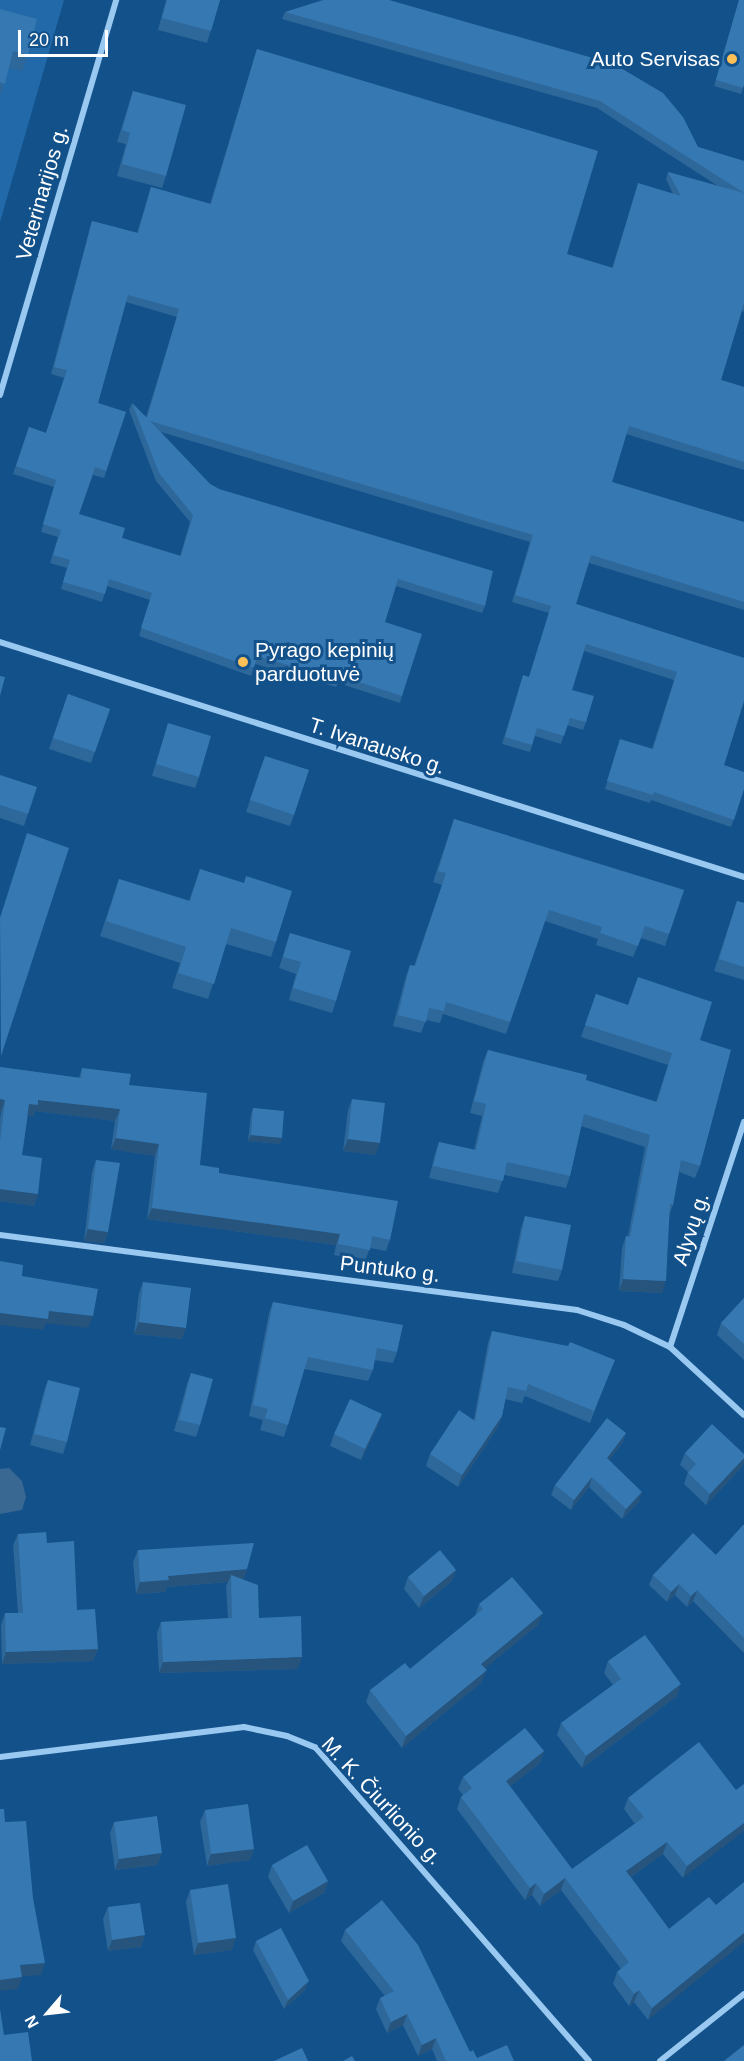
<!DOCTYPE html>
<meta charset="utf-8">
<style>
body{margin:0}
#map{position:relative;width:744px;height:2061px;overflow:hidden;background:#13518a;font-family:Arial,sans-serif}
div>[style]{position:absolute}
.green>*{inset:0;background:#2169a8}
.water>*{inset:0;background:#396892}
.street>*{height:6px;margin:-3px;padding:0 3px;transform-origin:3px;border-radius:3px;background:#99c8f0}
.wall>*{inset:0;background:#2e6799}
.shaded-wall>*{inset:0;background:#26547d}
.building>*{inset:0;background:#3678b2}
.dots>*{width:16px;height:16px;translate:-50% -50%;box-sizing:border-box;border:3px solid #13518a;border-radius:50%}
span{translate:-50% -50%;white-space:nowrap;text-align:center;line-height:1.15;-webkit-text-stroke:6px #13518a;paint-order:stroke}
.poi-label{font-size:21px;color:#fff}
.right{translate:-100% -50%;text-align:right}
.left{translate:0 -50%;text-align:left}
.street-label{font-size:21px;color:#fff}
.north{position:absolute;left:18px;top:1983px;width:60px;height:60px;-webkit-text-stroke:4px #13518a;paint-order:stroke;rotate:242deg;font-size:16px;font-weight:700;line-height:24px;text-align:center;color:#fff}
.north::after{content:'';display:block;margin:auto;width:21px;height:27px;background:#fff;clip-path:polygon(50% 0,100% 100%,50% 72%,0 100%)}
.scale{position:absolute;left:18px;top:30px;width:90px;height:27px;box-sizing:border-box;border:3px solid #fff;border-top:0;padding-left:8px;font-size:18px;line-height:21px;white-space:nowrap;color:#fff;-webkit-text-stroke:4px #13518a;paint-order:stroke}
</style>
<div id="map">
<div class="green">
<div style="clip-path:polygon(0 0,64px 0,0 222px)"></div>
</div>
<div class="water">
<div style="clip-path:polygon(9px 1468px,22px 1481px,26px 1497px,22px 1510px,0 1514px,0 1469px)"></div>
</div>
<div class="street">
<div style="left:0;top:395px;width:412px;rotate:-73.6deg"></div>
<div style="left:0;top:642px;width:780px;rotate:17.53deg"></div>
<div style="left:0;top:1235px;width:582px;rotate:7.41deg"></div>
<div style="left:577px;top:1310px;width:49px;rotate:17.7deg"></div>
<div style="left:624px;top:1325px;width:51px;rotate:25.6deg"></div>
<div style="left:670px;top:1347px;width:100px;rotate:42.6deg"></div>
<div style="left:670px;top:1347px;width:237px;rotate:-71.8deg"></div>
<div style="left:0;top:1757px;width:246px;rotate:-7deg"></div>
<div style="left:244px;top:1727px;width:44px;rotate:11.8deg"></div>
<div style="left:287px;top:1736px;width:31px;rotate:22deg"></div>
<div style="left:316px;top:1748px;width:415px;rotate:48.9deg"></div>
<div style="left:660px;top:2061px;width:107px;rotate:-38.6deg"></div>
</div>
<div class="wall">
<div style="clip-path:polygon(166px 0,220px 0,207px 43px,158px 30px)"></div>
<div style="clip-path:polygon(evenodd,389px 0,698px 147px,744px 161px,744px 312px,742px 311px,721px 380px,744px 387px,744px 470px,626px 434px,612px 482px,744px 522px,744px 610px,589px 563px,576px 604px,744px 658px,744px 702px,724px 765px,744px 789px,731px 827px,651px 800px,650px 803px,605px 789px,618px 746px,652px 749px,674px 680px,584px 651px,572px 690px,586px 722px,583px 730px,567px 725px,561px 744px,535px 736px,530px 752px,502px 744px,521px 682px,529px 677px,549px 613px,512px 602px,530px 542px,161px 432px,210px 484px,219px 489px,485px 606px,482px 613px,396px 586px,385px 622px,402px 696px,400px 703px,338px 683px,336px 687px,255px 664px,251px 676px,139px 636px,150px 600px,107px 586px,102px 602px,61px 589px,67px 568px,50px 563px,58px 537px,41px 532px,54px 487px,13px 474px,29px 427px,46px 433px,64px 378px,51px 374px,92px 221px,137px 233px,151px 187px,210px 204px,257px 49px,567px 254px,612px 268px,636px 191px,673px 194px,666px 179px,668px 172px,718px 186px,597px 108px,282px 19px,285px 12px,389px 0,126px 302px,177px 317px,146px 417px,132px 403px,129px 410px,156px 481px,190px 522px,180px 556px,122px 538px,79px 514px,93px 475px,104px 478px,126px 412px,98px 403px,126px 302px)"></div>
<div style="clip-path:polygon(739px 0,743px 88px,741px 94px,714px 86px)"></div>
<div style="clip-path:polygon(0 9px,28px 55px,22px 71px,9px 68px,0 97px)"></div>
<div style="clip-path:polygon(133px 91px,166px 176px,162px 188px,117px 176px,126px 144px,117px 142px)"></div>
<div style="clip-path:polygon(68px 694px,110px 709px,91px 763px,49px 749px)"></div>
<div style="clip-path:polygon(168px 723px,199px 777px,195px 788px,152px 776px)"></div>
<div style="clip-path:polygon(261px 767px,294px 815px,290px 826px,246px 812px)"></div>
<div style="clip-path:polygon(0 775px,28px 814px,24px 826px,0 818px)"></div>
<div style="clip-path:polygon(454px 819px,684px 890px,665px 946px,641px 938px,633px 957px,596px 945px,598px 939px,545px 921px,506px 1034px,443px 1014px,440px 1023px,426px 1020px,421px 1033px,393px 1026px,406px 976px,410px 965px,414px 966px,442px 885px,433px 882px)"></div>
<div style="clip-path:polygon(200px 869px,276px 942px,271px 957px,226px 944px,208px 999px,172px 988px,180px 963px,100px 936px,119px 879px,189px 901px)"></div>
<div style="clip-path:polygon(737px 901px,744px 903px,744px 980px,714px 971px)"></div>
<div style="clip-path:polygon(290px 933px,336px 1001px,332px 1013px,289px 1000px,296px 974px,279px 968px)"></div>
<div style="clip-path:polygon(596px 994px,700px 1040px,700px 1166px,695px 1178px,679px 1172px,673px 1205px,669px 1215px,662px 1293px,619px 1291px,622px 1248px,626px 1236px,628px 1236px,645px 1147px,581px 1126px,570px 1176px,566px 1188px,504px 1175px,498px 1193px,429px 1178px,435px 1154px,439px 1142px,474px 1150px,482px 1116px,470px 1113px,483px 1062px,488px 1050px,656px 1102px,668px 1065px,581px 1037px)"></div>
<div style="clip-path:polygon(0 1067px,79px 1078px,82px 1068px,129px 1085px,200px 1165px,219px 1173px,390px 1240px,386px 1251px,370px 1248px,365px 1261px,334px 1255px,336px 1245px,147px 1219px,155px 1156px,111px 1149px,115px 1121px,35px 1111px,34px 1116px,28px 1115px,22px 1155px,38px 1194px,34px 1206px,0 1201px,0 1120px,1px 1112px)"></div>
<div style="clip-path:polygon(352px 1099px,376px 1155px,343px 1151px,348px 1110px)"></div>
<div style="clip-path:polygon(253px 1108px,280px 1144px,248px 1141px,251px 1114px)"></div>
<div style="clip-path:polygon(96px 1160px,108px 1232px,104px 1243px,84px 1241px,92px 1172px)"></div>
<div style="clip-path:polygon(525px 1216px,562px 1270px,558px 1281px,512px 1273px,521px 1228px)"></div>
<div style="clip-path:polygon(143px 1282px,182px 1339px,134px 1334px,139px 1293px)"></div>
<div style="clip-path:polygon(744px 1298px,744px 1360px,717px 1335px,721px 1323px)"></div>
<div style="clip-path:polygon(273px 1302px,397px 1352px,393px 1363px,374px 1360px,373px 1370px,368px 1381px,304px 1369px,284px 1437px,260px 1430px,263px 1420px,249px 1416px,269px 1313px)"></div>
<div style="clip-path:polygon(492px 1331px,610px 1371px,590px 1423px,525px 1396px,522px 1403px,505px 1399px,502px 1416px,498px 1427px,458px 1487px,426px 1466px,430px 1454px,474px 1419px,488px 1343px)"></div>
<div style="clip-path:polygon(191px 1373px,200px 1425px,196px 1437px,174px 1431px,187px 1384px)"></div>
<div style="clip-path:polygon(48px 1380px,67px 1442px,63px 1454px,30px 1445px,44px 1391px)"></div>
<div style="clip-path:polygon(378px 1425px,361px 1460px,330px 1446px,334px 1434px)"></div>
<div style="clip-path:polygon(626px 1433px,622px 1443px,609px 1460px,639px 1502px,622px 1519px,589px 1487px,571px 1510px,551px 1495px,555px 1485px)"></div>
<div style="clip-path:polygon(685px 1453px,744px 1454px,744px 1461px,742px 1467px,706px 1505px,684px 1484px,688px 1472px,680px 1465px)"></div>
<div style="clip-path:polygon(744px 1525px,744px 1653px,693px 1601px,687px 1607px,675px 1595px,667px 1602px,649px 1585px,653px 1575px,716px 1555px)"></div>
<div style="clip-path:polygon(18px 1534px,47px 1543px,77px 1610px,98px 1649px,93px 1661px,2px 1664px,1px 1625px,5px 1613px,18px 1613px,13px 1545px)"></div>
<div style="clip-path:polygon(138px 1550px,247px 1569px,243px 1579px,259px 1618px,298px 1669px,159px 1673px,157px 1633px,161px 1622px,228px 1618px,226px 1586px,228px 1582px,167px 1587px,165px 1592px,136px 1594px,133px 1562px)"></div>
<div style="clip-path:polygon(456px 1570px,452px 1581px,419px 1608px,404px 1589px,408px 1577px)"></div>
<div style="clip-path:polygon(479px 1604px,538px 1625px,485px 1668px,482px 1682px,402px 1748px,366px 1702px,370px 1690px,410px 1669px,475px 1616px)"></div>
<div style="clip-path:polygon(608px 1661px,677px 1696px,582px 1768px,557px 1735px,561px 1723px,613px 1685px,604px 1673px)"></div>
<div style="clip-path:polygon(544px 1751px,540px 1763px,510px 1786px,572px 1869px,635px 1824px,624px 1809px,628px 1798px,736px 1790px,683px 1878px,663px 1854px,631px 1877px,669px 1929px,709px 1897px,648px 2020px,634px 2002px,629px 2006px,613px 1984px,617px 1972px,621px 1969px,561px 1890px,540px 1906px,532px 1895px,525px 1900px,457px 1809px,461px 1797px,463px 1795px,458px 1789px,463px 1777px)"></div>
<div style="clip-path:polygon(205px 1810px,254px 1849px,250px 1860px,207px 1866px,200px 1822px)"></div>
<div style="clip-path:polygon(114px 1822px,158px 1865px,115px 1870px,110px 1833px)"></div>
<div style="clip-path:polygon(272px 1865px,328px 1881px,324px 1893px,289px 1913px,268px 1877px)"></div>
<div style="clip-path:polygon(190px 1890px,232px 1950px,194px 1955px,186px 1902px)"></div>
<div style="clip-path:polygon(108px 1907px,145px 1935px,141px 1947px,108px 1951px,103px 1919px)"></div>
<div style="clip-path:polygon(345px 1930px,477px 2058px,514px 2061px,437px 2061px,432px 2049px,418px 2056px,403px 2025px,387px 2033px,376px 2009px,380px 1998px,385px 1996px,341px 1941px)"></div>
<div style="clip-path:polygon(256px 1941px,305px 1990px,284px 2009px,253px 1950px)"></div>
</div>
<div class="shaded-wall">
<div style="clip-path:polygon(0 1099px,5px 1100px,1px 1112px,0 1112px)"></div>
<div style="clip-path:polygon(38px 1100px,120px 1109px,115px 1121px,35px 1111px,34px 1116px,25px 1115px,29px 1104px)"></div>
<div style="clip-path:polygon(251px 1135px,282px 1138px,280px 1144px,248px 1141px)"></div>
<div style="clip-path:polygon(116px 1138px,159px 1144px,155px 1156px,111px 1149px)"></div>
<div style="clip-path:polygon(348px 1139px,380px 1143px,376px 1155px,343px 1151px)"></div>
<div style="clip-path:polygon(0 1189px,38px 1194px,34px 1206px,0 1201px)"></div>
<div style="clip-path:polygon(152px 1208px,340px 1234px,336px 1245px,147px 1219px)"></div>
<div style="clip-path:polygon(88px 1229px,108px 1232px,104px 1243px,84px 1241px)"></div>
<div style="clip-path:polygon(623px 1279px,666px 1281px,662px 1293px,619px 1291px)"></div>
<div style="clip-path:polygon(49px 1311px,93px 1316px,88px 1328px,46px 1323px,43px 1330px,0 1325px,0 1313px)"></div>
<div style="clip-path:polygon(139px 1322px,186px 1328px,182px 1339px,134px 1334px)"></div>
<div style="clip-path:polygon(382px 1414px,378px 1425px,361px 1460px,365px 1449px)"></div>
<div style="clip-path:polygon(502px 1416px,498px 1427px,458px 1487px,462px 1475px)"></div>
<div style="clip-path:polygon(626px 1433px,622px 1443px,603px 1468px,607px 1458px)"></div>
<div style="clip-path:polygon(744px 1458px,744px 1461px,742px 1467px,706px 1505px,710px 1494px)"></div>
<div style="clip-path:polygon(592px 1477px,589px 1487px,571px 1510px,574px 1500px)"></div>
<div style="clip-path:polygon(642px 1492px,639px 1502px,622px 1519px,626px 1509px)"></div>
<div style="clip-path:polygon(247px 1569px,243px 1581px,231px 1575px,228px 1582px,167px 1587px,165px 1592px,136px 1594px,140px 1582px,168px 1576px)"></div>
<div style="clip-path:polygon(456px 1570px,452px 1581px,419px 1608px,424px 1596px)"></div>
<div style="clip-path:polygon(679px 1584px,675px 1595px,667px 1602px,671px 1592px)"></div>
<div style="clip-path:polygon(697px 1590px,693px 1601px,687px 1607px,691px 1596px)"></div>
<div style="clip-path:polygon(543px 1613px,538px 1625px,477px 1675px,481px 1664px)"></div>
<div style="clip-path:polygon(98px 1649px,93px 1661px,2px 1664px,6px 1652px)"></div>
<div style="clip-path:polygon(302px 1657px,298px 1669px,159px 1673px,163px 1662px)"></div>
<div style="clip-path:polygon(487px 1670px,482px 1682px,402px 1748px,406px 1736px)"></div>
<div style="clip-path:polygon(681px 1684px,677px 1696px,582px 1768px,586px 1756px)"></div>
<div style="clip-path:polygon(544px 1751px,540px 1763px,502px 1793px,506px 1781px)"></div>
<div style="clip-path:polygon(744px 1823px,744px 1831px,683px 1878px,687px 1866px)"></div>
<div style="clip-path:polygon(667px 1842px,663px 1854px,622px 1883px,626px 1871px)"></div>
<div style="clip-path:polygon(254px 1849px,250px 1860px,207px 1866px,211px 1854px)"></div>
<div style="clip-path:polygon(162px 1853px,158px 1865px,115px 1870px,119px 1859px)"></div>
<div style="clip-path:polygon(565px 1878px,561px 1890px,540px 1906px,544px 1894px)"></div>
<div style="clip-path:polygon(328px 1881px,324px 1893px,289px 1913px,293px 1901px)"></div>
<div style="clip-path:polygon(536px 1883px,532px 1895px,525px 1900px,530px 1888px)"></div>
<div style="clip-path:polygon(744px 1933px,744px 1942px,648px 2020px,652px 2008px)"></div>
<div style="clip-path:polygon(145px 1935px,141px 1947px,108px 1951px,112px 1940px)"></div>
<div style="clip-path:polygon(236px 1938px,232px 1950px,194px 1955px,198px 1943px)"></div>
<div style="clip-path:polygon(45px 1963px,41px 1975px,16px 1977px,20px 1965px)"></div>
<div style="clip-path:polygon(22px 1977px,18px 1989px,0 1991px,0 1980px)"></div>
<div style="clip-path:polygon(309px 1981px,305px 1990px,284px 2009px,288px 2000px)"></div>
<div style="clip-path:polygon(639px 1990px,634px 2002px,629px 2006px,634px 1994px)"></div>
<div style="clip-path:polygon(407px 2014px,403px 2025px,387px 2033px,391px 2022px)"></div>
<div style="clip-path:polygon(436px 2038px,432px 2049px,418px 2056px,422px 2045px)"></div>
</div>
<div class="building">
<div style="clip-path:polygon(167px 0,220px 0,211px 31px,162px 18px)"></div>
<div style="clip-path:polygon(evenodd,323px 0,389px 0,614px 64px,663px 93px,683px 117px,698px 147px,744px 161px,744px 303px,721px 380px,744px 387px,744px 462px,629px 426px,612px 482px,744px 522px,744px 602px,591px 555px,576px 604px,744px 658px,744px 700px,724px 765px,744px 772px,744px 789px,734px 820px,654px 792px,653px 795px,607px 781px,620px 739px,653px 749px,677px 672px,586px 644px,572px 690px,594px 696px,586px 722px,570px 718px,564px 736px,537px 728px,532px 745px,505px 737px,523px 675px,529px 677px,551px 606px,515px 595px,533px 535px,150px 421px,210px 484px,219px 489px,493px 571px,485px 606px,398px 579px,385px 622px,422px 634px,402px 696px,340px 676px,339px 680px,257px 656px,254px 668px,141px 628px,152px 593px,109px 579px,105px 594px,63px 582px,70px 560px,53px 555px,61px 530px,43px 524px,56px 480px,16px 466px,29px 427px,46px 433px,67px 370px,54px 367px,92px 221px,138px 233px,151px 187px,211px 204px,257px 49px,598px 151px,567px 254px,613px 268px,638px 183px,681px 196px,668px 172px,744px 193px,600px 101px,285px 12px,323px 0,128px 295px,179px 309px,147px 418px,132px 403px,159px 473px,193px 515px,181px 556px,122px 538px,125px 528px,79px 514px,95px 467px,106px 471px,126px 412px,98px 403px,128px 295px)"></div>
<div style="clip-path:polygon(739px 0,744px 0,744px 85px,743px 88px,716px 80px)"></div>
<div style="clip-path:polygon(0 9px,37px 19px,28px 55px,13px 51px,5px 84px,0 82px)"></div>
<div style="clip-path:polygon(133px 91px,186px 105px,166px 176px,122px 164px,130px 133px,122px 130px)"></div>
<div style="clip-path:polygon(0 676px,5px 677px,0 696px)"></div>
<div style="clip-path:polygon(68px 694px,110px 709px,95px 752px,53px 738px)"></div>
<div style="clip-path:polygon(168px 723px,211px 736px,199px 777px,156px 764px)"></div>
<div style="clip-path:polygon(265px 756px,309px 770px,294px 815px,250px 800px)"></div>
<div style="clip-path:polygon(0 775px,37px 787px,28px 814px,0 805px)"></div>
<div style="clip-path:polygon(454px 819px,684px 890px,669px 934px,645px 926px,638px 946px,600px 933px,602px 927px,549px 910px,510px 1022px,446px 1002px,444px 1011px,429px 1008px,426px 1022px,398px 1015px,410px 965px,415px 966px,446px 873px,438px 871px)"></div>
<div style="clip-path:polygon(27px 833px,69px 848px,1px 1056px,0 918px)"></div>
<div style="clip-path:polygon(200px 869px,244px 883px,246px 876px,292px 891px,276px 942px,231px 928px,214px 984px,178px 973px,186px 947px,106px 921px,119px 879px,190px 901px)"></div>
<div style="clip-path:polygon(737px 901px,744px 903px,744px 967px,719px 959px)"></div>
<div style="clip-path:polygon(290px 933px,351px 951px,336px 1001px,293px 988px,301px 962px,283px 957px)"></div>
<div style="clip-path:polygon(638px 977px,712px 1002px,700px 1040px,731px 1050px,700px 1166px,681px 1160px,673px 1205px,670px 1204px,666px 1281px,623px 1279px,626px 1236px,630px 1237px,650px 1135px,584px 1114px,570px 1176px,507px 1162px,503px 1181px,433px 1166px,439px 1142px,476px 1150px,486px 1104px,474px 1101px,488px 1050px,587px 1075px,586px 1080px,657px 1102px,672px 1053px,585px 1025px,596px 994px,628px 1005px)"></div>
<div style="clip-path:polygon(0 1067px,81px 1078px,82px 1068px,131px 1074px,129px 1085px,207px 1093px,200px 1165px,219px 1168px,219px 1173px,398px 1201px,390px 1240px,372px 1236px,370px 1250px,338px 1244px,340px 1234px,152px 1208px,159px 1144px,116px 1138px,120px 1109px,38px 1100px,38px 1105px,29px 1104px,22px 1155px,42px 1158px,38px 1194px,0 1189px,0 1142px,5px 1100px,0 1099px)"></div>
<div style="clip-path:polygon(352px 1099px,385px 1103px,380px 1143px,348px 1139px)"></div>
<div style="clip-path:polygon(253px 1108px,284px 1111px,282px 1138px,251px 1135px)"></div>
<div style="clip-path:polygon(96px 1160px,120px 1163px,108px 1232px,88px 1229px)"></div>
<div style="clip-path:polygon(525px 1216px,571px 1225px,562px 1270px,516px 1261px)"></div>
<div style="clip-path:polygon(0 1261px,23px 1265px,22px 1276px,98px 1289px,93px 1316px,49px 1311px,48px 1319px,0 1313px)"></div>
<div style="clip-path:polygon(143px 1282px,191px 1288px,186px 1328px,139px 1322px)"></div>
<div style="clip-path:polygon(744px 1298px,744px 1344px,721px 1323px)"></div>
<div style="clip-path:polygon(273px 1302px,403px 1325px,397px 1352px,377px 1348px,373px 1370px,308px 1357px,288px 1425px,265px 1418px,268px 1409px,253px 1405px)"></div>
<div style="clip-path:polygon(492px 1331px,568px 1346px,570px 1342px,615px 1360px,594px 1411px,528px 1384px,526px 1391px,508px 1387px,502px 1416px,462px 1475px,430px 1454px,459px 1410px,475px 1421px)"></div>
<div style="clip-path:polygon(191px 1373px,213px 1379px,200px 1425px,179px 1420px)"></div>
<div style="clip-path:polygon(48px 1380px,80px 1388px,67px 1442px,34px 1434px)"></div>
<div style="clip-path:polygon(350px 1399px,382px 1414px,365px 1449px,334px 1434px)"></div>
<div style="clip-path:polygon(607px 1418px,626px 1433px,607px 1458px,642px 1492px,626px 1509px,592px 1477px,574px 1500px,555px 1485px)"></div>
<div style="clip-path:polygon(712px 1424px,744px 1454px,744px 1458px,710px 1494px,688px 1473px,696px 1464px,685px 1453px)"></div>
<div style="clip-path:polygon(0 1427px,6px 1428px,0 1450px)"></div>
<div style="clip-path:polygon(743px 1525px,744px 1525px,744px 1638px,697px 1590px,691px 1596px,679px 1584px,671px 1592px,653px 1575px,693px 1533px,716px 1555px)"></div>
<div style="clip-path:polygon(46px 1532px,47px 1543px,74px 1541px,77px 1610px,95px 1609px,98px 1649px,6px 1652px,5px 1613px,23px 1613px,18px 1534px)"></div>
<div style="clip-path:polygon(254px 1543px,247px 1569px,168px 1576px,169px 1580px,140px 1582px,138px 1550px)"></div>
<div style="clip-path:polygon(440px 1550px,456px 1570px,424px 1596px,408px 1577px)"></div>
<div style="clip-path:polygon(231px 1575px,258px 1585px,259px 1618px,301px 1616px,302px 1657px,163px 1662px,161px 1622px,232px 1618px)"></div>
<div style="clip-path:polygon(512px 1577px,543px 1613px,481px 1664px,487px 1670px,406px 1736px,370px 1690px,405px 1663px,410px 1669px,483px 1609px,479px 1604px)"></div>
<div style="clip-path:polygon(645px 1635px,681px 1684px,586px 1756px,561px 1723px,621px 1679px,608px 1661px)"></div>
<div style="clip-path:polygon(525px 1728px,544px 1751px,506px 1781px,572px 1869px,644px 1817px,628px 1798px,699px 1742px,736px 1790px,744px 1784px,744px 1823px,687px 1866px,667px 1842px,626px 1871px,669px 1929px,709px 1897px,716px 1905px,744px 1882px,744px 1933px,652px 2008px,639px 1990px,634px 1994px,617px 1972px,629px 1962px,565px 1878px,544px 1894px,536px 1883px,530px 1888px,461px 1797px,472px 1788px,463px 1777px)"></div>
<div style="clip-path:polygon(248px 1804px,254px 1849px,211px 1854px,205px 1810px)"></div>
<div style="clip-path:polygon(0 1809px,4px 1809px,5px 1822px,26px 1821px,33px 1898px,45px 1963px,20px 1965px,22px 1977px,0 1980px)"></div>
<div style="clip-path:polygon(157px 1816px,162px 1853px,119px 1859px,114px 1822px)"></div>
<div style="clip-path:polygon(307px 1845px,328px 1881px,293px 1901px,272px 1865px)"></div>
<div style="clip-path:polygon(228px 1884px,236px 1938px,198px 1943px,190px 1890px)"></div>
<div style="clip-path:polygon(382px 1900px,418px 1945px,470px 2052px,473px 2050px,477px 2058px,507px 2045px,514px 2061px,446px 2061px,436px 2038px,422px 2045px,407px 2014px,391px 2022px,380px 1998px,394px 1991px,345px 1930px)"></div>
<div style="clip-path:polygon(140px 1903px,145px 1935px,112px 1940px,108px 1907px)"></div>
<div style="clip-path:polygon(281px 1928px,309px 1981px,288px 2000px,256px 1941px)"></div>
<div style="clip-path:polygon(0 2009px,4px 2035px,28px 2032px,32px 2061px,0 2061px)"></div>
<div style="clip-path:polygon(744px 2045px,744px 2061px,724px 2061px)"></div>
<div style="clip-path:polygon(302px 2048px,308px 2061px,274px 2061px)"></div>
<div style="clip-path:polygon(352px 2056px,355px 2061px,343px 2061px)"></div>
</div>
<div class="dots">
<div style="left:732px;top:59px;background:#ffc058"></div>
<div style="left:243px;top:662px;background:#ffc058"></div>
</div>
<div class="poi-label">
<span class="right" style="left:720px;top:59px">Auto Servisas</span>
<span class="left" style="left:255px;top:662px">Pyrago kepinių<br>parduotuvė</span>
</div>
<div class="street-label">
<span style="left:42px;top:193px;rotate:-74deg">Veterinarijos g.</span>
<span style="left:377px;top:746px;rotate:18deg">T. Ivanausko g.</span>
<span style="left:691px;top:1229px;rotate:-72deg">Alyvų g.</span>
<span style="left:390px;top:1269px;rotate:7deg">Puntuko g.</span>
<span style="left:382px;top:1801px;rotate:47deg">M. K. Čiurlionio g.</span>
</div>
<div class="north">N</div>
<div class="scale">20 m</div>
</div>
